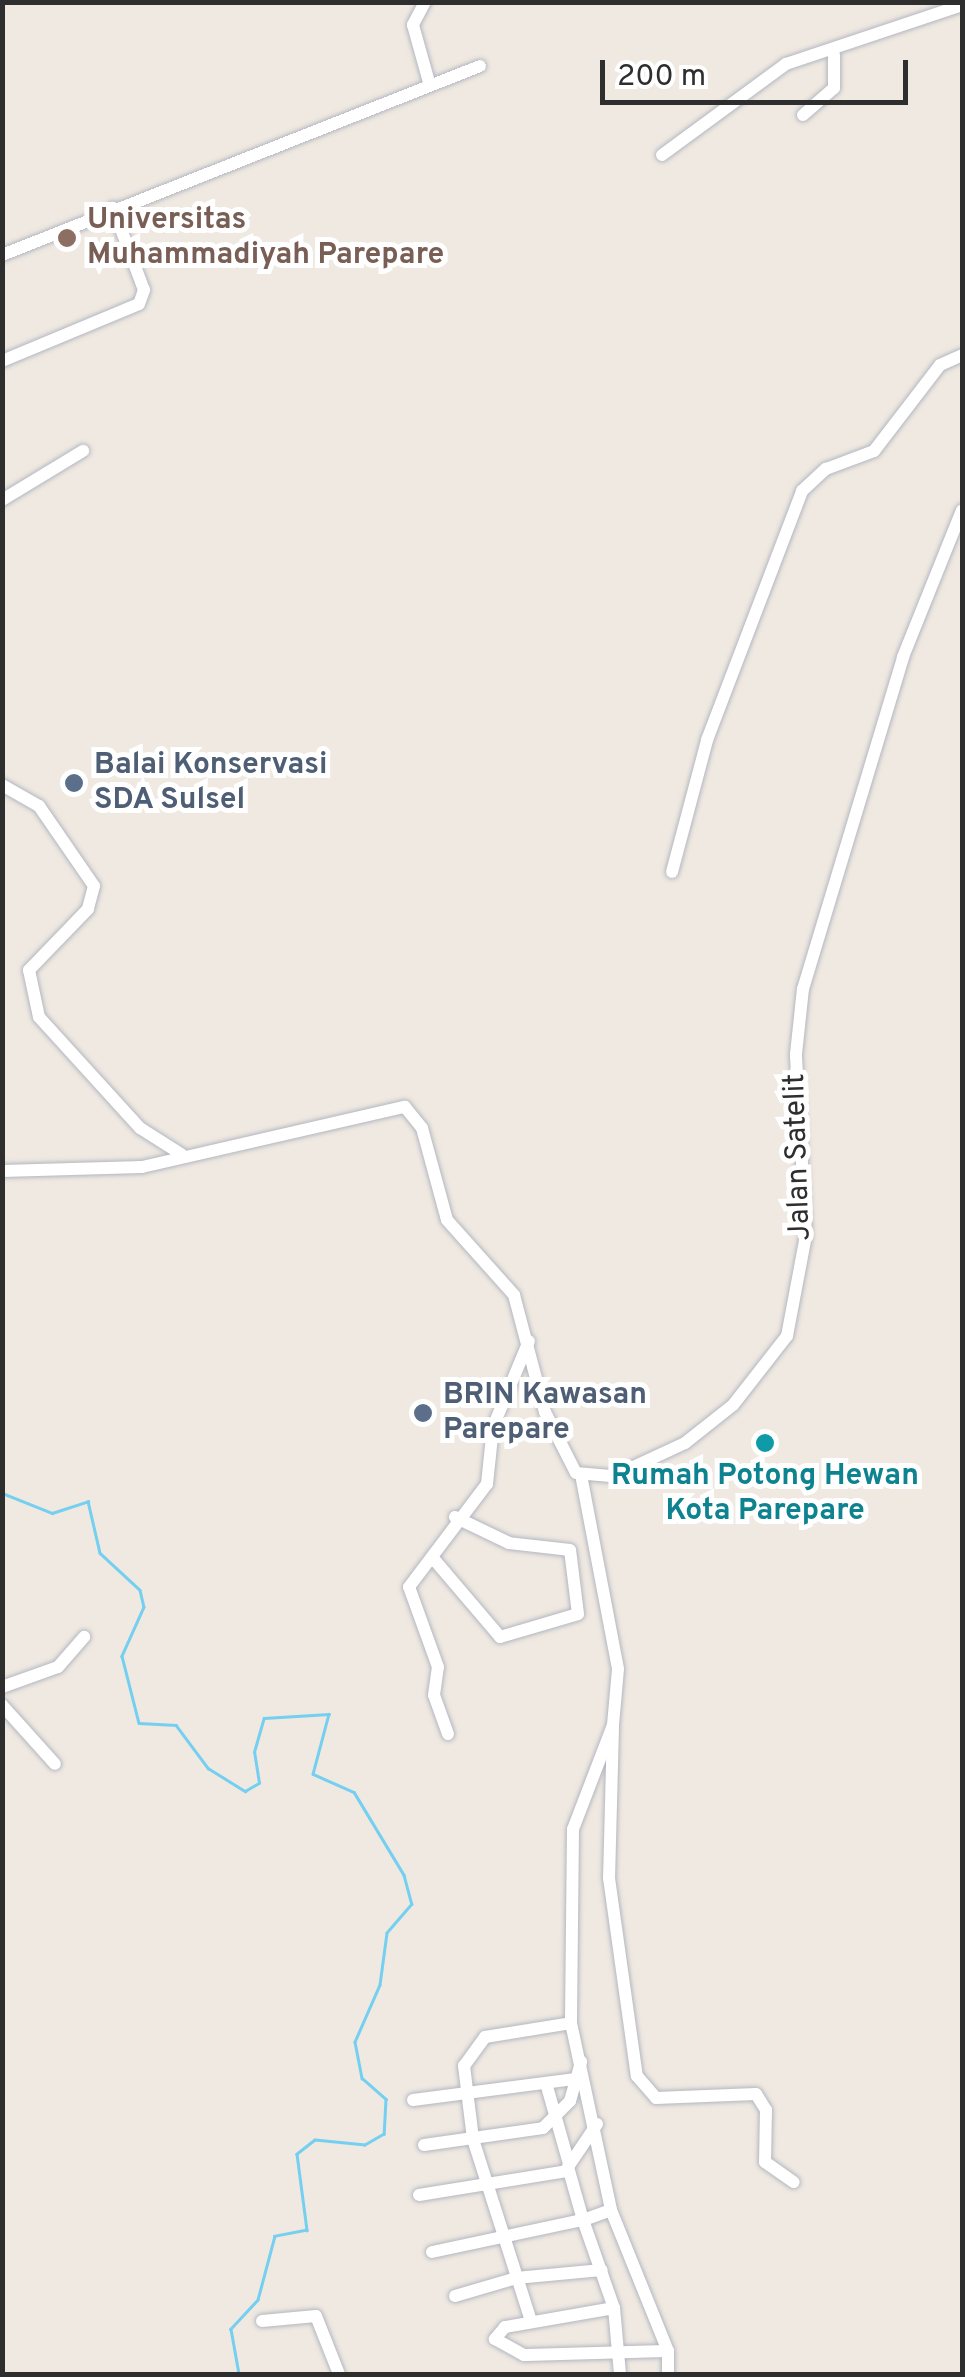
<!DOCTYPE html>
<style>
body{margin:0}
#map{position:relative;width:965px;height:2377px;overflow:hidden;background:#efe9e1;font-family:Overpass,sans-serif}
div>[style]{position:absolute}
.stream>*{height:2.5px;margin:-1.25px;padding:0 1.25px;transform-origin:1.25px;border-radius:1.25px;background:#75cff0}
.roads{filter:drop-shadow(0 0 2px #b4b7c1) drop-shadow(0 0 2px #b4b7c1)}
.street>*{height:12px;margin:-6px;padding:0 6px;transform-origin:6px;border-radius:6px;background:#fff}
.dots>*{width:28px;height:28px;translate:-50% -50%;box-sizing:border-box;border:5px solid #fff;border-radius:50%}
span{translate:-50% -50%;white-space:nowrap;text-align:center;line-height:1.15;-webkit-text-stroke:10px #fff;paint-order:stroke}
.education-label{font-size:30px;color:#785e54;font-weight:700}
.left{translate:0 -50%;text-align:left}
.service-label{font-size:30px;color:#4e5e75;font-weight:700}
.street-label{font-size:30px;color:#2e2e2e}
.culture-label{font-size:30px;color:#0d838f;font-weight:700}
.frame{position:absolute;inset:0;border:5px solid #2e2e2e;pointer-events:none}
.scale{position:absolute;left:600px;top:60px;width:308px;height:45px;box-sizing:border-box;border:5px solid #2e2e2e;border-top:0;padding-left:12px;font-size:30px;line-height:35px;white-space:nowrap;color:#2e2e2e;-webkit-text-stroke:8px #fff;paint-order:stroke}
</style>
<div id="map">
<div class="stream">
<div style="left:2px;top:1493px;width:54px;rotate:21.8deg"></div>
<div style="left:52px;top:1513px;width:38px;rotate:-18deg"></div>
<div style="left:88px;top:1501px;width:53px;rotate:77deg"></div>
<div style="left:100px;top:1553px;width:54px;rotate:42.8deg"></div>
<div style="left:140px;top:1590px;width:17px;rotate:77deg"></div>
<div style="left:144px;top:1607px;width:54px;rotate:114.2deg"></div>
<div style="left:122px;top:1656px;width:69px;rotate:75.8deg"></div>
<div style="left:139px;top:1723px;width:37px;rotate:3deg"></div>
<div style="left:176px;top:1725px;width:54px;rotate:53.3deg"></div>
<div style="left:208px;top:1768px;width:44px;rotate:31.9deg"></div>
<div style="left:245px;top:1791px;width:16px;rotate:-30deg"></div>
<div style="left:259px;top:1783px;width:31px;rotate:-99deg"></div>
<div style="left:254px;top:1752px;width:35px;rotate:-74deg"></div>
<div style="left:264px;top:1718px;width:65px;rotate:-3.5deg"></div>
<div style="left:329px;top:1714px;width:62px;rotate:104.9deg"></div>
<div style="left:313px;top:1774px;width:45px;rotate:23.7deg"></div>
<div style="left:354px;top:1792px;width:97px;rotate:58.9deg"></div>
<div style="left:404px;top:1875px;width:30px;rotate:75deg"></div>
<div style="left:412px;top:1904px;width:38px;rotate:131deg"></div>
<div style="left:387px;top:1933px;width:52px;rotate:97.7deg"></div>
<div style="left:380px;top:1985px;width:62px;rotate:113.7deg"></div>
<div style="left:355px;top:2042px;width:37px;rotate:79deg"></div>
<div style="left:362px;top:2078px;width:32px;rotate:41deg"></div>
<div style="left:386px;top:2099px;width:35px;rotate:93deg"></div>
<div style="left:384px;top:2134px;width:22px;rotate:150deg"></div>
<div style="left:365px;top:2145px;width:50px;rotate:-174.3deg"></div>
<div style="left:315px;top:2140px;width:23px;rotate:142deg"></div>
<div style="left:297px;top:2154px;width:77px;rotate:82.5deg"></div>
<div style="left:307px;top:2230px;width:33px;rotate:169deg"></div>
<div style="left:275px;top:2236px;width:66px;rotate:104.9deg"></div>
<div style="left:258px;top:2300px;width:40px;rotate:133deg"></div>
<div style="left:231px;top:2329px;width:46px;rotate:79.9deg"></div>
</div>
<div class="roads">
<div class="street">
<div style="left:425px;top:2px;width:26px;rotate:118deg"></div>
<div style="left:413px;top:25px;width:63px;rotate:74.4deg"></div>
<div style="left:803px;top:115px;width:41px;rotate:-41.1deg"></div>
<div style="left:834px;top:88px;width:33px;rotate:-90deg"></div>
<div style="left:662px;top:155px;width:154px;rotate:-36.3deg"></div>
<div style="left:786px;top:64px;width:186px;rotate:-18.5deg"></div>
<div style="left:2px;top:255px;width:514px;rotate:-21.57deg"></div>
<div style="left:2px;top:361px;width:148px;rotate:-22.6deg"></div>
<div style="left:139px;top:304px;width:15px;rotate:-70deg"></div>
<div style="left:144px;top:290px;width:88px;rotate:-110.7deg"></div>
<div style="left:2px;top:500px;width:95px;rotate:-31.2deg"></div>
<div style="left:2px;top:785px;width:43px;rotate:29.6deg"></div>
<div style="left:39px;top:806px;width:97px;rotate:55.5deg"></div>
<div style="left:94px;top:886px;width:24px;rotate:105deg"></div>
<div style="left:88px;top:909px;width:85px;rotate:134deg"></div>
<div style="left:29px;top:970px;width:48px;rotate:78deg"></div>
<div style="left:39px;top:1017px;width:150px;rotate:47.7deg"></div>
<div style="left:140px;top:1128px;width:49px;rotate:32.4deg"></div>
<div style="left:672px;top:872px;width:137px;rotate:-75.1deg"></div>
<div style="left:707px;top:740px;width:267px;rotate:-69.1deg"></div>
<div style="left:802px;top:491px;width:33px;rotate:-43deg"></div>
<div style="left:826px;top:469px;width:51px;rotate:-20.6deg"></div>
<div style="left:874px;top:451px;width:108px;rotate:-52.5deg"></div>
<div style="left:940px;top:365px;width:24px;rotate:-24deg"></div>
<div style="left:2px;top:1171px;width:140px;rotate:-1.6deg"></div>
<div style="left:142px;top:1167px;width:270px;rotate:-12.9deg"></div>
<div style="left:405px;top:1107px;width:27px;rotate:51deg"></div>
<div style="left:422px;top:1128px;width:95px;rotate:74.8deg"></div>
<div style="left:447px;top:1220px;width:101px;rotate:48.2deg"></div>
<div style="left:514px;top:1295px;width:121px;rotate:75.2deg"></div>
<div style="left:545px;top:1412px;width:68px;rotate:63.1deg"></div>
<div style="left:576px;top:1473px;width:38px;rotate:5deg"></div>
<div style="left:614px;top:1476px;width:78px;rotate:-24.9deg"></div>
<div style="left:685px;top:1443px;width:61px;rotate:-38.4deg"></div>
<div style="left:733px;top:1405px;width:88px;rotate:-52deg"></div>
<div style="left:787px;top:1336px;width:103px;rotate:-79.3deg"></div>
<div style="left:806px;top:1235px;width:181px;rotate:-93.2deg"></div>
<div style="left:796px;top:1054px;width:65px;rotate:-83.9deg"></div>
<div style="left:803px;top:989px;width:347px;rotate:-73.2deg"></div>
<div style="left:903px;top:657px;width:158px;rotate:-68.1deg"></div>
<div style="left:582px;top:1480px;width:192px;rotate:79.2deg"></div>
<div style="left:618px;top:1669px;width:56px;rotate:95.1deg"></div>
<div style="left:613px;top:1725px;width:111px;rotate:111deg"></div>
<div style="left:573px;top:1829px;width:194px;rotate:90.6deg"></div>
<div style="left:571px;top:2023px;width:191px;rotate:77.9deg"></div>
<div style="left:611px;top:2210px;width:152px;rotate:68deg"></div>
<div style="left:668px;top:2351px;width:23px;rotate:90deg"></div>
<div style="left:432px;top:1557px;width:105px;rotate:49.6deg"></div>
<div style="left:500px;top:1637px;width:81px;rotate:-16.4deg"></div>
<div style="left:578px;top:1614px;width:64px;rotate:-97.1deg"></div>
<div style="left:570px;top:1550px;width:61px;rotate:-173.5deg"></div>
<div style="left:509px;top:1543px;width:60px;rotate:-154.3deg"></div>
<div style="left:2px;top:1687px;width:59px;rotate:-19.7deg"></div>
<div style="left:58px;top:1667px;width:40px;rotate:-49deg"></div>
<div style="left:2px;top:1705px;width:79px;rotate:48.1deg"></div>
<div style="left:613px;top:1727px;width:151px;rotate:91.5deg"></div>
<div style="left:609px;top:1878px;width:200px;rotate:82deg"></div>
<div style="left:637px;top:2076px;width:29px;rotate:49deg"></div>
<div style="left:656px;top:2098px;width:100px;rotate:-2.3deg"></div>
<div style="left:756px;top:2094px;width:19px;rotate:58deg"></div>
<div style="left:766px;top:2110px;width:52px;rotate:91.1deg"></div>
<div style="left:765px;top:2162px;width:35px;rotate:35deg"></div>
<div style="left:448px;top:1734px;width:41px;rotate:-109.7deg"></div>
<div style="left:434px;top:1695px;width:28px;rotate:-82deg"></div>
<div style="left:438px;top:1667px;width:85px;rotate:-109.9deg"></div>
<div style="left:409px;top:1587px;width:129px;rotate:-52.9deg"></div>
<div style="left:487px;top:1484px;width:57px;rotate:-84deg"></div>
<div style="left:493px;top:1427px;width:93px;rotate:-67.3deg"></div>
<div style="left:546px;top:2083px;width:84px;rotate:74.1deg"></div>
<div style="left:413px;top:2100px;width:162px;rotate:-7.4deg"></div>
<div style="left:424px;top:2145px;width:120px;rotate:-8.1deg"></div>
<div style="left:543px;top:2128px;width:38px;rotate:-45deg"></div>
<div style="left:570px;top:2101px;width:41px;rotate:-74.2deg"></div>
<div style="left:419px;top:2195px;width:151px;rotate:-9.2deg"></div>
<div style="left:611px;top:2210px;width:30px;rotate:160deg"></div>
<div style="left:583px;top:2220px;width:93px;rotate:70.6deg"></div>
<div style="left:614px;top:2308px;width:66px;rotate:84.8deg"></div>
<div style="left:432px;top:2252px;width:154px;rotate:-12deg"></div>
<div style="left:583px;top:2220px;width:55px;rotate:-105.8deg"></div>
<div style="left:568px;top:2167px;width:52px;rotate:-56deg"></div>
<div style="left:455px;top:2296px;width:64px;rotate:-16.4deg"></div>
<div style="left:516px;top:2278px;width:86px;rotate:-5.3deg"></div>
<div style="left:614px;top:2308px;width:111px;rotate:170.1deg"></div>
<div style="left:505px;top:2327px;width:16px;rotate:130deg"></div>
<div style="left:495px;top:2339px;width:33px;rotate:29deg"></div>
<div style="left:524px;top:2355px;width:144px;rotate:-1.6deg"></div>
<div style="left:262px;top:2321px;width:54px;rotate:-5.3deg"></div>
<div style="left:316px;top:2316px;width:62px;rotate:68.4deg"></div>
<div style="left:531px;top:2321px;width:191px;rotate:-107.7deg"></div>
<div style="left:473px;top:2139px;width:74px;rotate:-97deg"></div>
<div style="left:464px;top:2066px;width:36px;rotate:-54deg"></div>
<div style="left:485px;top:2037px;width:87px;rotate:-9.2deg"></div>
</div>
</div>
<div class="dots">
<div style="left:67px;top:238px;background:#8d6e63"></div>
<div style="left:74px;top:783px;background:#5c6f8a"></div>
<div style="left:423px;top:1413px;background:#5c6f8a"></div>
<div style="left:765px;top:1443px;background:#0f9aa8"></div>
</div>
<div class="education-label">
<span class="left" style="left:87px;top:238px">Universitas<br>Muhammadiyah Parepare</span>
</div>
<div class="service-label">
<span class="left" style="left:94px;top:783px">Balai Konservasi<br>SDA Sulsel</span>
<span class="left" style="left:443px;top:1413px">BRIN Kawasan<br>Parepare</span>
</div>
<div class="street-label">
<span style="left:799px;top:1157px;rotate:-92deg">Jalan Satelit</span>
</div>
<div class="culture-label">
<span style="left:765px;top:1494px">Rumah Potong Hewan<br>Kota Parepare</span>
</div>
<div class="frame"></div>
<div class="scale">200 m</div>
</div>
